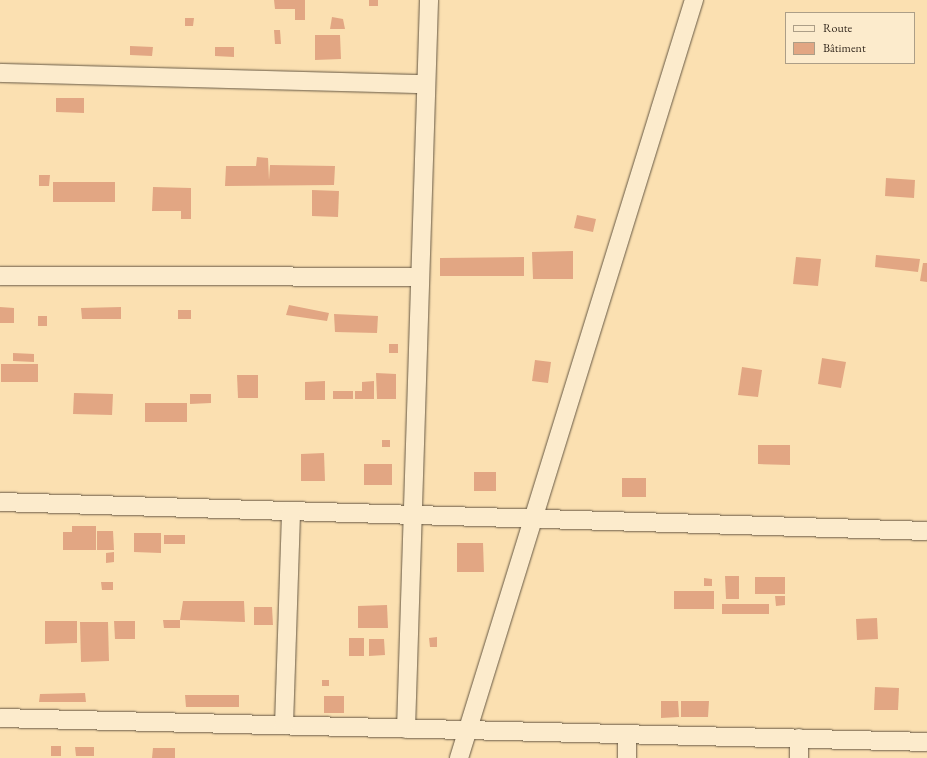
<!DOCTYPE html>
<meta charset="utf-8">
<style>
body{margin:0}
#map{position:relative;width:927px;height:758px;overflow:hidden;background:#fbe0b1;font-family:"EB Garamond",serif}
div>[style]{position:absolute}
.building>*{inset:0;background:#e2a683}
.roads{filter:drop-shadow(0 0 1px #665844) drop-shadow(0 0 1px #665844)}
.minor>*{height:18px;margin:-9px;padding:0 9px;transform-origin:9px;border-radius:9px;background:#fcebcc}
span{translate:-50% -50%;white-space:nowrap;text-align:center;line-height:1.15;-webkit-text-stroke:4px #fcebcc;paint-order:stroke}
.legend{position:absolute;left:785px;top:12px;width:130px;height:52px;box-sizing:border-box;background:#fcebcc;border:1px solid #ac9e87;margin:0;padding:5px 7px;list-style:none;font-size:12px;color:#352a1f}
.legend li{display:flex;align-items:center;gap:8px;height:20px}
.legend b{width:20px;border:1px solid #ac9e87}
</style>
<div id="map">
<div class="building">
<div style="clip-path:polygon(274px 0,305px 0,305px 20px,295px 20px,295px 9px,275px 9px)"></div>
<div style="clip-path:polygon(369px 0,378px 0,378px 6px,369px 6px)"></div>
<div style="clip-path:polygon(332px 17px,343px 19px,345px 29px,330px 29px)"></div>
<div style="clip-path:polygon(185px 18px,194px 18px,193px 26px,185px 26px)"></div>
<div style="clip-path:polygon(274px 30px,280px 30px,281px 44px,275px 44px)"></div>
<div style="clip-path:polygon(315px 35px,340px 35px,341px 59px,315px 60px)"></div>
<div style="clip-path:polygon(130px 46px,153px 47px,152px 56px,130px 55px)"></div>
<div style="clip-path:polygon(215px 47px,234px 47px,234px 57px,215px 56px)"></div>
<div style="clip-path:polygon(56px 98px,84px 98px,84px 113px,56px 112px)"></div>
<div style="clip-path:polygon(257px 157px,268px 158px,269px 180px,270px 165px,335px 166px,334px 185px,225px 186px,226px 166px,256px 166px)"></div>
<div style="clip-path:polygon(39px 175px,50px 175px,49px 186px,39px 186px)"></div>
<div style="clip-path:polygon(886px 178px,915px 180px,914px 198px,885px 196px)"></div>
<div style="clip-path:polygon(53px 182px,115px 182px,115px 202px,53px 202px)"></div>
<div style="clip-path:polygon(153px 187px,191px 188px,191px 219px,181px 219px,181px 211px,152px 211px)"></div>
<div style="clip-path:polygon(312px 190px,339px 191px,338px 217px,312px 216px)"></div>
<div style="clip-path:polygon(577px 215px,596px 219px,593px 232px,574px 228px)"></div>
<div style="clip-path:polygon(573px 251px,573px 279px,533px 279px,532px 252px)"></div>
<div style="clip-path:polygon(876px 255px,920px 259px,918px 272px,875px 267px)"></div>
<div style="clip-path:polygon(524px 257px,524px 276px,440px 276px,440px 258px)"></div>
<div style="clip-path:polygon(796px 257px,821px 259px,818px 286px,793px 284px)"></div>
<div style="clip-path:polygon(923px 263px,927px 263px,927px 282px,920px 281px)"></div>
<div style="clip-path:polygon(289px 305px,329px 313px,327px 321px,286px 315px)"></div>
<div style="clip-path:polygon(0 307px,14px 308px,14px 323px,0 323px)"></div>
<div style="clip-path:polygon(121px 307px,121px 319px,82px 319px,81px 308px)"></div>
<div style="clip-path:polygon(178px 310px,191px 310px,191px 319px,178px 319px)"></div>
<div style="clip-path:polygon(334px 314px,378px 316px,377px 333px,335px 332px)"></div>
<div style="clip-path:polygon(38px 316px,47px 316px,47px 326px,38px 326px)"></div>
<div style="clip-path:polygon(389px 344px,398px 344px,398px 353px,389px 353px)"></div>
<div style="clip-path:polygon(13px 353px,34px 354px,34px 362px,13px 361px)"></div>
<div style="clip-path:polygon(822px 358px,846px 362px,841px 388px,818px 384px)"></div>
<div style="clip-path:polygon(535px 360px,551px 362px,548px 383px,532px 381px)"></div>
<div style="clip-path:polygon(1px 364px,38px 364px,38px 382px,1px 382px)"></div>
<div style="clip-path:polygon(742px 367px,762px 370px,758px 397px,738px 395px)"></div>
<div style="clip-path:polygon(376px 373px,396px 374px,396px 399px,377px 399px)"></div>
<div style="clip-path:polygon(237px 375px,258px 375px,258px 398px,238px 398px)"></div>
<div style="clip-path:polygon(325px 381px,325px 400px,305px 400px,305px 382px)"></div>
<div style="clip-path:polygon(374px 381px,374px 399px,355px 399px,355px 391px,362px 391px,362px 382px)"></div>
<div style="clip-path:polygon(333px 391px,353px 391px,353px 399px,333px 399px)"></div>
<div style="clip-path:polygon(74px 393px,113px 394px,112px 415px,73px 414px)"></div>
<div style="clip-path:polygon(190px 394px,211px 394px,211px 403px,190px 404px)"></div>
<div style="clip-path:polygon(145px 403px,187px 403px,187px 422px,145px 422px)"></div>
<div style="clip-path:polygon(382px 440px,390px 440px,390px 447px,382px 447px)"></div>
<div style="clip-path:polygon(758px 445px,790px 445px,790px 465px,758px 464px)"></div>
<div style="clip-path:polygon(324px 453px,325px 481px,301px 481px,301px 454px)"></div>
<div style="clip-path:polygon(364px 464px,392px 464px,392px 485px,364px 485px)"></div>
<div style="clip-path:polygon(474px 472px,496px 472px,496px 491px,474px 491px)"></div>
<div style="clip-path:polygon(622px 478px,646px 478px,646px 497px,622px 497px)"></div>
<div style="clip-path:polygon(72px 526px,96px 526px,96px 550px,63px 550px,63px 532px,72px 532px)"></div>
<div style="clip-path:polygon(97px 531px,113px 531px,114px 550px,97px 550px)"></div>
<div style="clip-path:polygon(134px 533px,161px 533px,161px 553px,134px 552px)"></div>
<div style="clip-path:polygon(164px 535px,185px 535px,185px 544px,164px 544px)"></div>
<div style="clip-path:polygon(457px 543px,483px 543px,484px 572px,457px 572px)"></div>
<div style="clip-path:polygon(114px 552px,114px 562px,106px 563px,106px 553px)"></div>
<div style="clip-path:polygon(725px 576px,739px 576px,739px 599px,726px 599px)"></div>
<div style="clip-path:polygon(755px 577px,785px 577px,785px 594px,755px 594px)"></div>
<div style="clip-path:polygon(704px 578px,712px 579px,712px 586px,704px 586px)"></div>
<div style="clip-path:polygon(101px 582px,113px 582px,113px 590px,102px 590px)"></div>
<div style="clip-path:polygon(674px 591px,714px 591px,714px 609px,674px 609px)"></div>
<div style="clip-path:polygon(775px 596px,785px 596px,785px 605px,776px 606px)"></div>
<div style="clip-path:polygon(183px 601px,244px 601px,245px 622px,180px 620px,180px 628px,164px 628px,163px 620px,180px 620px)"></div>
<div style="clip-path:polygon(722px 604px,769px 604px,769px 614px,722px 614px)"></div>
<div style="clip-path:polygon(387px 605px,388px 628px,358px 628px,358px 606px)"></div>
<div style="clip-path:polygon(254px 607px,272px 607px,273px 625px,254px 625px)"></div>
<div style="clip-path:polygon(877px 618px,878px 639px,857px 640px,856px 619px)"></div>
<div style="clip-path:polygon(45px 621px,77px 621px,77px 643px,45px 644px)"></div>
<div style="clip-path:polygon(114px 621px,135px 621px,135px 639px,115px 639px)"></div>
<div style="clip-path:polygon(80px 622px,108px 622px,109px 661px,81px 662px)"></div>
<div style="clip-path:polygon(437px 637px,437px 647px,430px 647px,429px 638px)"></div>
<div style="clip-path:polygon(349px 638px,364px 638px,364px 656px,349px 656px)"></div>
<div style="clip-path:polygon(369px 639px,384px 639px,385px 655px,369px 656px)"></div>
<div style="clip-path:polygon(322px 680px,329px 680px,329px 686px,322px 686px)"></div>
<div style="clip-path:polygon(875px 687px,899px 688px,898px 710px,874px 710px)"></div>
<div style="clip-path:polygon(85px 693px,86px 702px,39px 702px,40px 694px)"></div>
<div style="clip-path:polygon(185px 695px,239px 695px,239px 707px,186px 707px)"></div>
<div style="clip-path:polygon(324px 696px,344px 696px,344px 713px,324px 713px)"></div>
<div style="clip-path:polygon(661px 701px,678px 701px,679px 717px,661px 718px)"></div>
<div style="clip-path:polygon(681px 701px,709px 701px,708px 717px,681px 717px)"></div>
<div style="clip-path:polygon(51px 746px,61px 746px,61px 756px,51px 756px)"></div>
<div style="clip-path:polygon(75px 747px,94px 747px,94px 756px,76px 756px)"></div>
<div style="clip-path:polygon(153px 748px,175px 748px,175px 758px,152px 758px)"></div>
</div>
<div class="roads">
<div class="minor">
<div style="left:0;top:73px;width:426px;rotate:1.5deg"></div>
<div style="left:0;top:276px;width:420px;rotate:0.1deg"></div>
<div style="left:0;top:502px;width:927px;rotate:1.79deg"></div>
<div style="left:0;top:718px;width:927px;rotate:1.48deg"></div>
<div style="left:284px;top:725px;width:214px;rotate:-88.1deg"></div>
<div style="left:406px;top:729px;width:729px;rotate:-88.19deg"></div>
<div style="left:459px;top:758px;width:794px;rotate:-72.78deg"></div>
<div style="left:627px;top:758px;width:24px;rotate:-90deg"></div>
<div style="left:799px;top:758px;width:20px;rotate:-90deg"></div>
</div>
</div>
<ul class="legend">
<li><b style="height:5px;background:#fcebcc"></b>Route</li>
<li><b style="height:11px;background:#e2a683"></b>Bâtiment</li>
</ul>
</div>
